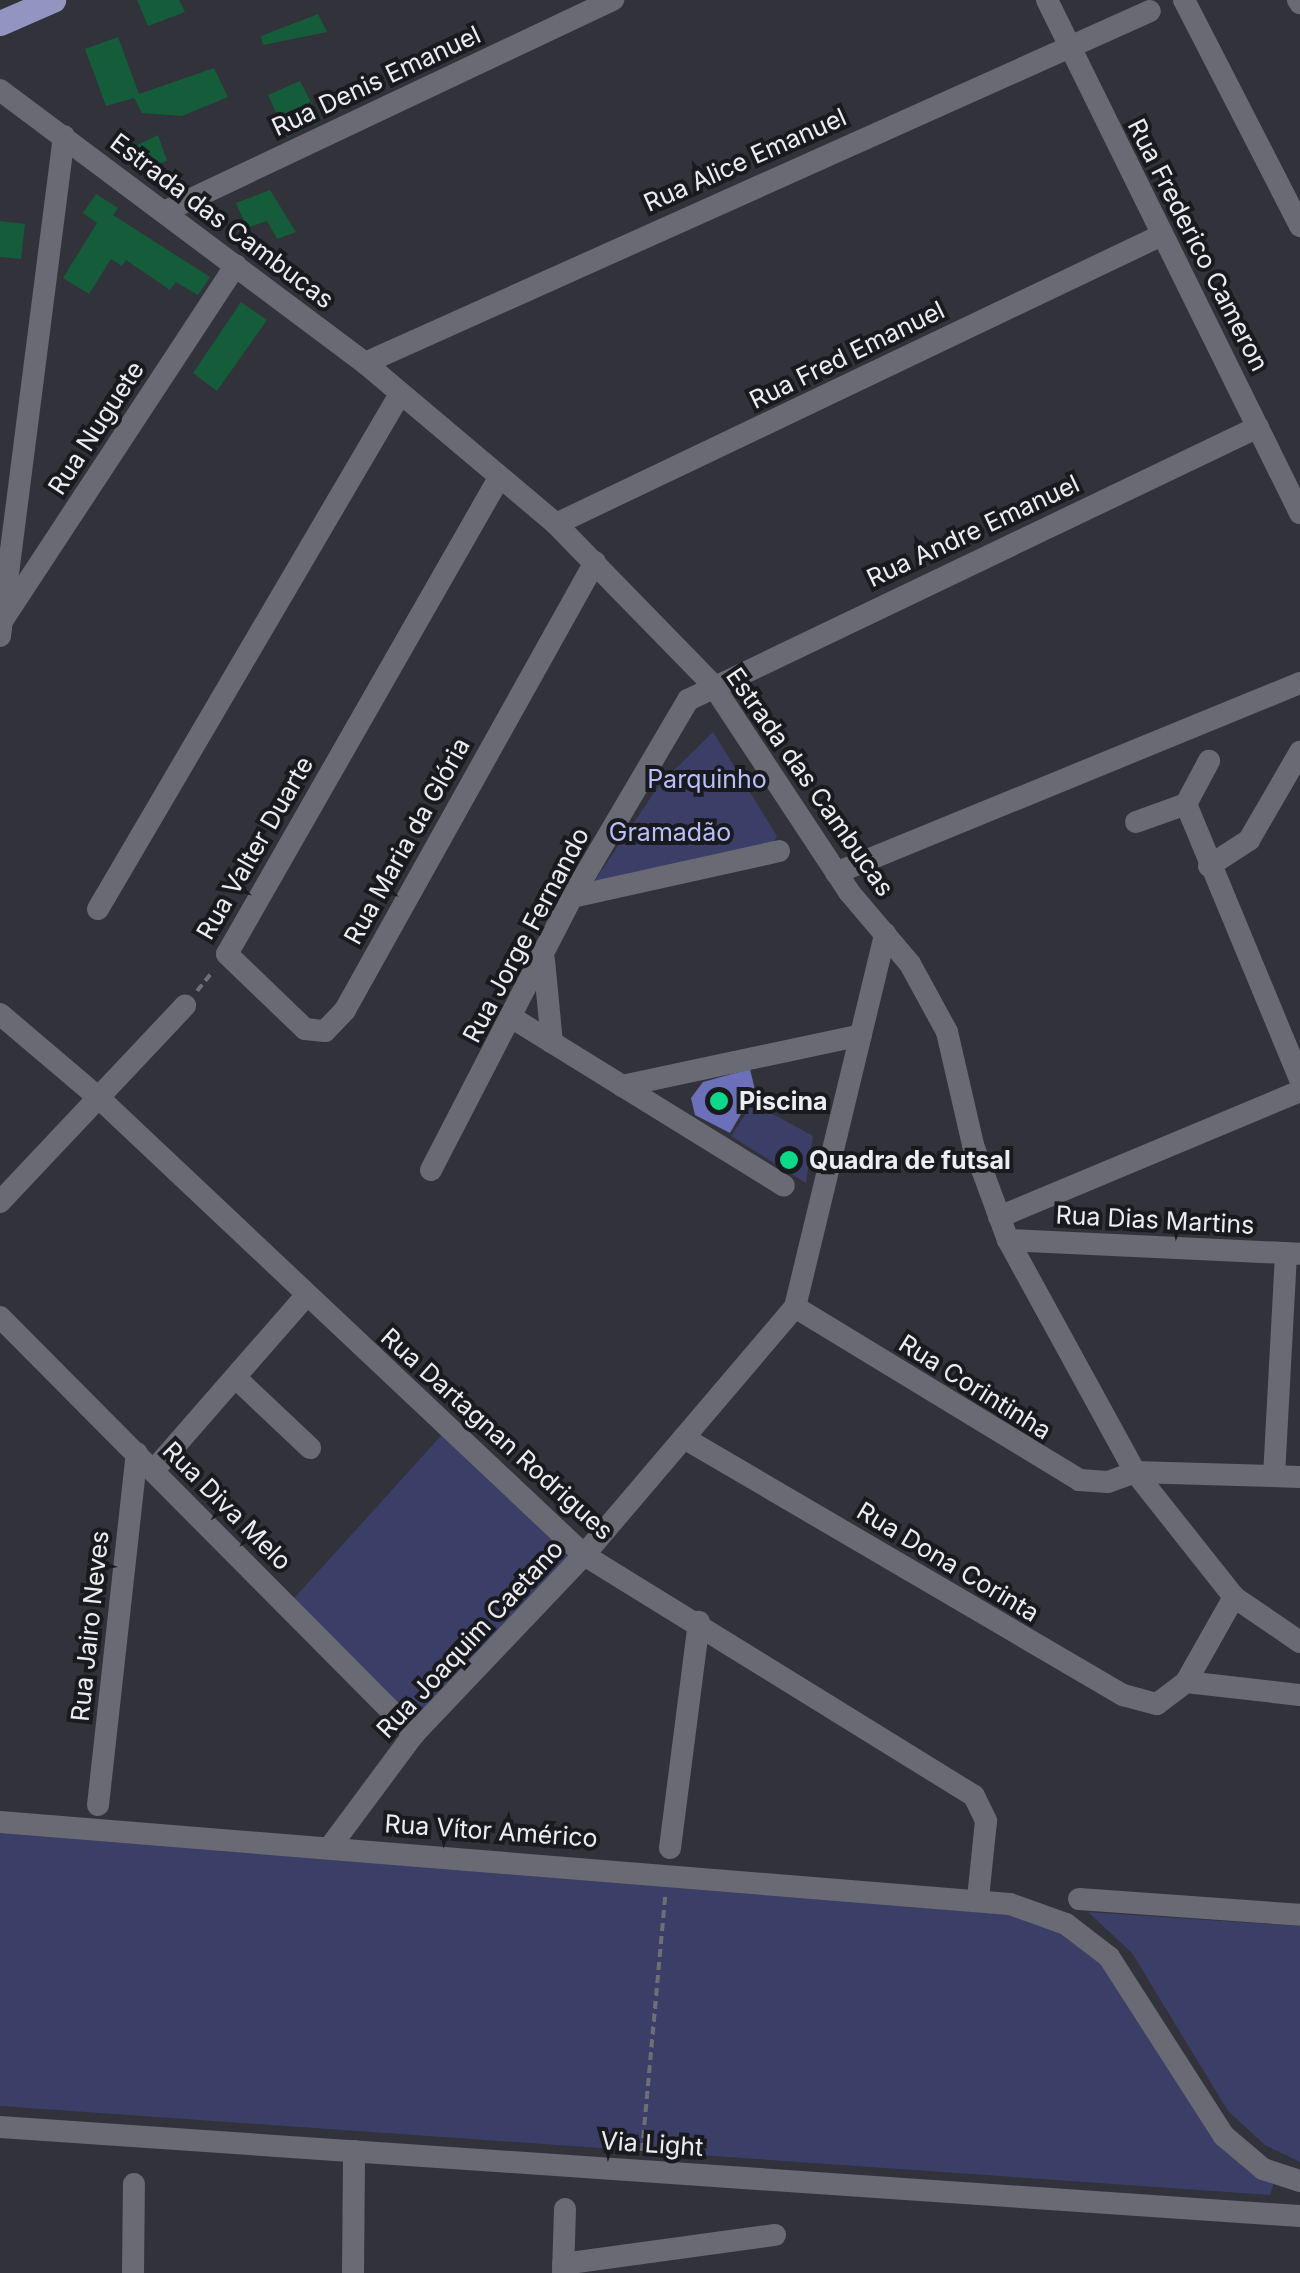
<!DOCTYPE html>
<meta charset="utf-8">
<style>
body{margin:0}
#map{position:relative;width:1300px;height:2273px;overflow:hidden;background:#31323a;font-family:Inter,sans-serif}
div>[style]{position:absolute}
.green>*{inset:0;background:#3b3e66}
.water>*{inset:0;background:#6c70b8}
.building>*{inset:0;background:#155c3b}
.path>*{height:4px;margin-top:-2px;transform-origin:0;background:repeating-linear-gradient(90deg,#6e6f76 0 8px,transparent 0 13px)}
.minor>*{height:22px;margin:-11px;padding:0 11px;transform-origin:11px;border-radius:11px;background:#696a74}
.major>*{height:25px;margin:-12.5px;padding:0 12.5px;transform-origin:12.5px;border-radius:12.5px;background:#9195c0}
.dots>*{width:28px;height:28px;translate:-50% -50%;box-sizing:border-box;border:5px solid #191a1e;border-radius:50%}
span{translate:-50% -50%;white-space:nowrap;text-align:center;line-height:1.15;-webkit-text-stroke:8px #191a1e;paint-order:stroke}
.street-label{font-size:25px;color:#ececf2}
.park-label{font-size:25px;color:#b9bffb}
.poi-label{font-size:25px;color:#ececf2;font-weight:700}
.left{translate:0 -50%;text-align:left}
</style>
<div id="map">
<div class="green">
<div style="clip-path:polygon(713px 732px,777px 836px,771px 848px,593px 883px,659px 785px)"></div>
<div style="clip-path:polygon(753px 1103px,813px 1136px,806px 1183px,731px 1136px)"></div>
<div style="clip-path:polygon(448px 1428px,584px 1555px,414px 1734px,287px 1606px)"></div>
<div style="clip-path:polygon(0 1826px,1024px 1910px,1109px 1962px,1191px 2100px,1275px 2180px,1270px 2195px,0 2106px)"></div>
<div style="clip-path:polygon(1088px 1912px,1300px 1926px,1300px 2162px,1265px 2145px,1228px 2111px,1132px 1953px)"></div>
</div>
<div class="water">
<div style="clip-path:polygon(750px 1069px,755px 1090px,730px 1133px,695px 1115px,691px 1098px,703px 1082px)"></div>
</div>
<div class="building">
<div style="clip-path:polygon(137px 0,179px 0,185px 12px,148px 26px)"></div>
<div style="clip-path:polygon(318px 14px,327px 32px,263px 45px,261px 36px)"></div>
<div style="clip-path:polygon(118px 37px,139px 94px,214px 68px,228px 97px,182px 116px,142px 113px,134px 98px,106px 106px,85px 49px)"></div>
<div style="clip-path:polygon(300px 81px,321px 121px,287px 137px,268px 95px)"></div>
<div style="clip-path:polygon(158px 135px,167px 161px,135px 172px,119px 154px)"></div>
<div style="clip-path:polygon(270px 190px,296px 232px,277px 239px,267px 221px,247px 228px,236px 203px)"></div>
<div style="clip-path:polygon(96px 194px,118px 208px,113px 215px,210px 277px,198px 295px,176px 282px,170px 290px,126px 260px,122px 266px,111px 259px,89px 294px,63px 278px,97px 223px,83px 213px)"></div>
<div style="clip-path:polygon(0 221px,25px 224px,21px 259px,0 257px)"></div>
<div style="clip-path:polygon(241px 302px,267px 320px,217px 391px,193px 373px)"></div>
</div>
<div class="path">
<div style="left:197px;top:991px;width:26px;rotate:-51deg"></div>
<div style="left:642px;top:2151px;width:255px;rotate:-84.8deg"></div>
</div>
<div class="minor">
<div style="left:1047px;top:0;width:572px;rotate:63.75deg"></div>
<div style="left:1184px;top:0;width:254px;rotate:62.8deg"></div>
<div style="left:1298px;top:0;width:4px;rotate:56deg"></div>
<div style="left:0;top:90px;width:456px;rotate:36.8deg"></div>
<div style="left:365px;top:363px;width:250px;rotate:40.1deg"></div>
<div style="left:556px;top:524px;width:223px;rotate:45.7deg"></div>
<div style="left:712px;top:684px;width:249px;rotate:56.6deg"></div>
<div style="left:849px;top:892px;width:94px;rotate:49.7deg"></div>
<div style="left:910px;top:964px;width:77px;rotate:61.4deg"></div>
<div style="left:947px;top:1032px;width:116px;rotate:77deg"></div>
<div style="left:973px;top:1145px;width:101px;rotate:69.8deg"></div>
<div style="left:1008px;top:1240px;width:264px;rotate:61.3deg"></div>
<div style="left:1135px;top:1472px;width:159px;rotate:51.6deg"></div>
<div style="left:1234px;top:1597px;width:80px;rotate:34.3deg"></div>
<div style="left:164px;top:212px;width:497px;rotate:-25.3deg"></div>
<div style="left:365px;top:363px;width:860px;rotate:-24.15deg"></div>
<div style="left:499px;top:478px;width:548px;rotate:119.74deg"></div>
<div style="left:227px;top:954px;width:108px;rotate:43.9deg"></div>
<div style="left:305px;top:1029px;width:20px;rotate:6deg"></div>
<div style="left:325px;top:1031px;width:29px;rotate:-46deg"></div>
<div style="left:345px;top:1010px;width:513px;rotate:-60.84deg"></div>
<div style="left:556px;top:524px;width:671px;rotate:-25.5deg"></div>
<div style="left:4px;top:618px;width:422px;rotate:-56.7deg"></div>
<div style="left:0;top:636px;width:504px;rotate:-82.71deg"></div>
<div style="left:1186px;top:804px;width:298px;rotate:67.5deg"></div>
<div style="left:1136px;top:822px;width:53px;rotate:-19.8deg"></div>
<div style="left:1186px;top:804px;width:49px;rotate:-61.9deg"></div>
<div style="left:1209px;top:866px;width:48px;rotate:-33deg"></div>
<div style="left:1249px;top:840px;width:102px;rotate:-59.9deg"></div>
<div style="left:836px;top:873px;width:501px;rotate:-22.27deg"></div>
<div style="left:572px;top:897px;width:212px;rotate:-12.5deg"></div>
<div style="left:98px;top:909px;width:597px;rotate:-59.61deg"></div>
<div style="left:544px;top:960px;width:83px;rotate:84.5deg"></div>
<div style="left:0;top:1014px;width:128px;rotate:40.3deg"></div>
<div style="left:98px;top:1097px;width:668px;rotate:43.3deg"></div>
<div style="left:584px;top:1555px;width:458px;rotate:31.7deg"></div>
<div style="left:974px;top:1796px;width:28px;rotate:64deg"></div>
<div style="left:986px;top:1821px;width:77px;rotate:95.9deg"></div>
<div style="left:514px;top:1019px;width:317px;rotate:31.7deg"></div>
<div style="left:622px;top:1086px;width:244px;rotate:-12deg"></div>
<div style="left:431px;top:1170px;width:307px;rotate:-62.7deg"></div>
<div style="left:572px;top:897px;width:229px;rotate:-59.5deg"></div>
<div style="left:688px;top:700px;width:632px;rotate:-25.59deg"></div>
<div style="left:0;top:1202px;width:270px;rotate:-46.7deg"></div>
<div style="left:999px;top:1217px;width:326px;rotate:-22.7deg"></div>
<div style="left:1008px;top:1240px;width:292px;rotate:2.7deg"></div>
<div style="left:795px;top:1307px;width:333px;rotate:31.3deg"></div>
<div style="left:1079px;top:1480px;width:29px;rotate:4deg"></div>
<div style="left:1108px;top:1482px;width:29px;rotate:-20deg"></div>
<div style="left:1135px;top:1472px;width:165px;rotate:1.7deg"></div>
<div style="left:0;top:1317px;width:588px;rotate:45.21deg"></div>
<div style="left:236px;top:1378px;width:102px;rotate:43.4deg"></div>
<div style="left:684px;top:1438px;width:509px;rotate:30.35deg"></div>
<div style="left:1123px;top:1695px;width:35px;rotate:15deg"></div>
<div style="left:1157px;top:1704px;width:36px;rotate:-37deg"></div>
<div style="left:1186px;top:1682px;width:115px;rotate:6.5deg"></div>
<div style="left:154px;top:1470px;width:230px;rotate:-48.9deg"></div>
<div style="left:1274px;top:1476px;width:223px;rotate:-86.9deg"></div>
<div style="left:1186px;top:1682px;width:98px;rotate:-60.5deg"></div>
<div style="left:98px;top:1805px;width:354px;rotate:-83.7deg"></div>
<div style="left:0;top:1822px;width:1013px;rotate:4.64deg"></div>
<div style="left:1010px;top:1904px;width:59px;rotate:19.7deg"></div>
<div style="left:1066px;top:1924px;width:54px;rotate:37.5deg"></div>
<div style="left:1109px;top:1957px;width:213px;rotate:57.3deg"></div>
<div style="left:1224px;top:2136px;width:51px;rotate:40.2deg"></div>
<div style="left:1263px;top:2169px;width:39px;rotate:18deg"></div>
<div style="left:330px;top:1847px;width:141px;rotate:-53.4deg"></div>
<div style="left:414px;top:1734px;width:247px;rotate:-46.5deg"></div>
<div style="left:584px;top:1555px;width:326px;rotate:-49.6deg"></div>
<div style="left:795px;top:1307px;width:384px;rotate:-76.4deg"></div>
<div style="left:670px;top:1848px;width:228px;rotate:-82.7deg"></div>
<div style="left:1079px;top:1899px;width:222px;rotate:4.1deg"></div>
<div style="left:0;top:2127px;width:1303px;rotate:3.92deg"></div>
<div style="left:563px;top:2264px;width:214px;rotate:-7.8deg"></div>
<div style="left:133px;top:2273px;width:89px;rotate:-89.4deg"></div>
<div style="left:353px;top:2273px;width:122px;rotate:-89.5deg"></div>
<div style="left:563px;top:2273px;width:64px;rotate:-88.2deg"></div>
</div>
<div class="major">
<div style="left:0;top:23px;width:58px;rotate:-23.5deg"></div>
</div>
<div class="dots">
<div style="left:719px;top:1101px;background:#0dd98a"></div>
<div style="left:789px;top:1160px;background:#0dd98a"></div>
</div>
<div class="street-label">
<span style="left:376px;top:81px;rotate:-25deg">Rua Denis Emanuel</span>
<span style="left:745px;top:160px;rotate:-24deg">Rua Alice Emanuel</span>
<span style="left:222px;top:221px;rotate:37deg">Estrada das Cambucas</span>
<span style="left:1198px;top:245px;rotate:63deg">Rua Frederico Cameron</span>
<span style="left:847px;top:355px;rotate:-26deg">Rua Fred Emanuel</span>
<span style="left:96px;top:428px;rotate:-57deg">Rua Nuguete</span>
<span style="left:973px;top:531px;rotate:-25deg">Rua Andre Emanuel</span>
<span style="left:810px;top:782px;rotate:55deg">Estrada das Cambucas</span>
<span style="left:407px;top:841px;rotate:-61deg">Rua Maria da Glória</span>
<span style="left:255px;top:848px;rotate:-60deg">Rua Valter Duarte</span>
<span style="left:526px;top:935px;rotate:-62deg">Rua Jorge Fernando</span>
<span style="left:1155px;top:1220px;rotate:3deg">Rua Dias Martins</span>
<span style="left:975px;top:1387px;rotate:32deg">Rua Corintinha</span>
<span style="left:497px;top:1434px;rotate:42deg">Rua Dartagnan Rodrigues</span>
<span style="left:227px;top:1506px;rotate:45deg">Rua Diva Melo</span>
<span style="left:948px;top:1562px;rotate:31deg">Rua Dona Corinta</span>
<span style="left:90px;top:1626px;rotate:-84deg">Rua Jairo Neves</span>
<span style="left:470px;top:1639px;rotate:-47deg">Rua Joaquim Caetano</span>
<span style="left:491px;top:1831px;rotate:4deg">Rua Vítor Américo</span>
<span style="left:652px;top:2144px;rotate:4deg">Via Light</span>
</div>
<div class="park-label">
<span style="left:707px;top:779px">Parquinho</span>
<span style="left:670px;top:832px">Gramadão</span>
</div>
<div class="poi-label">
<span class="left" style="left:739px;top:1101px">Piscina</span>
<span class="left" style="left:809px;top:1160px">Quadra de futsal</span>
</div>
</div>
